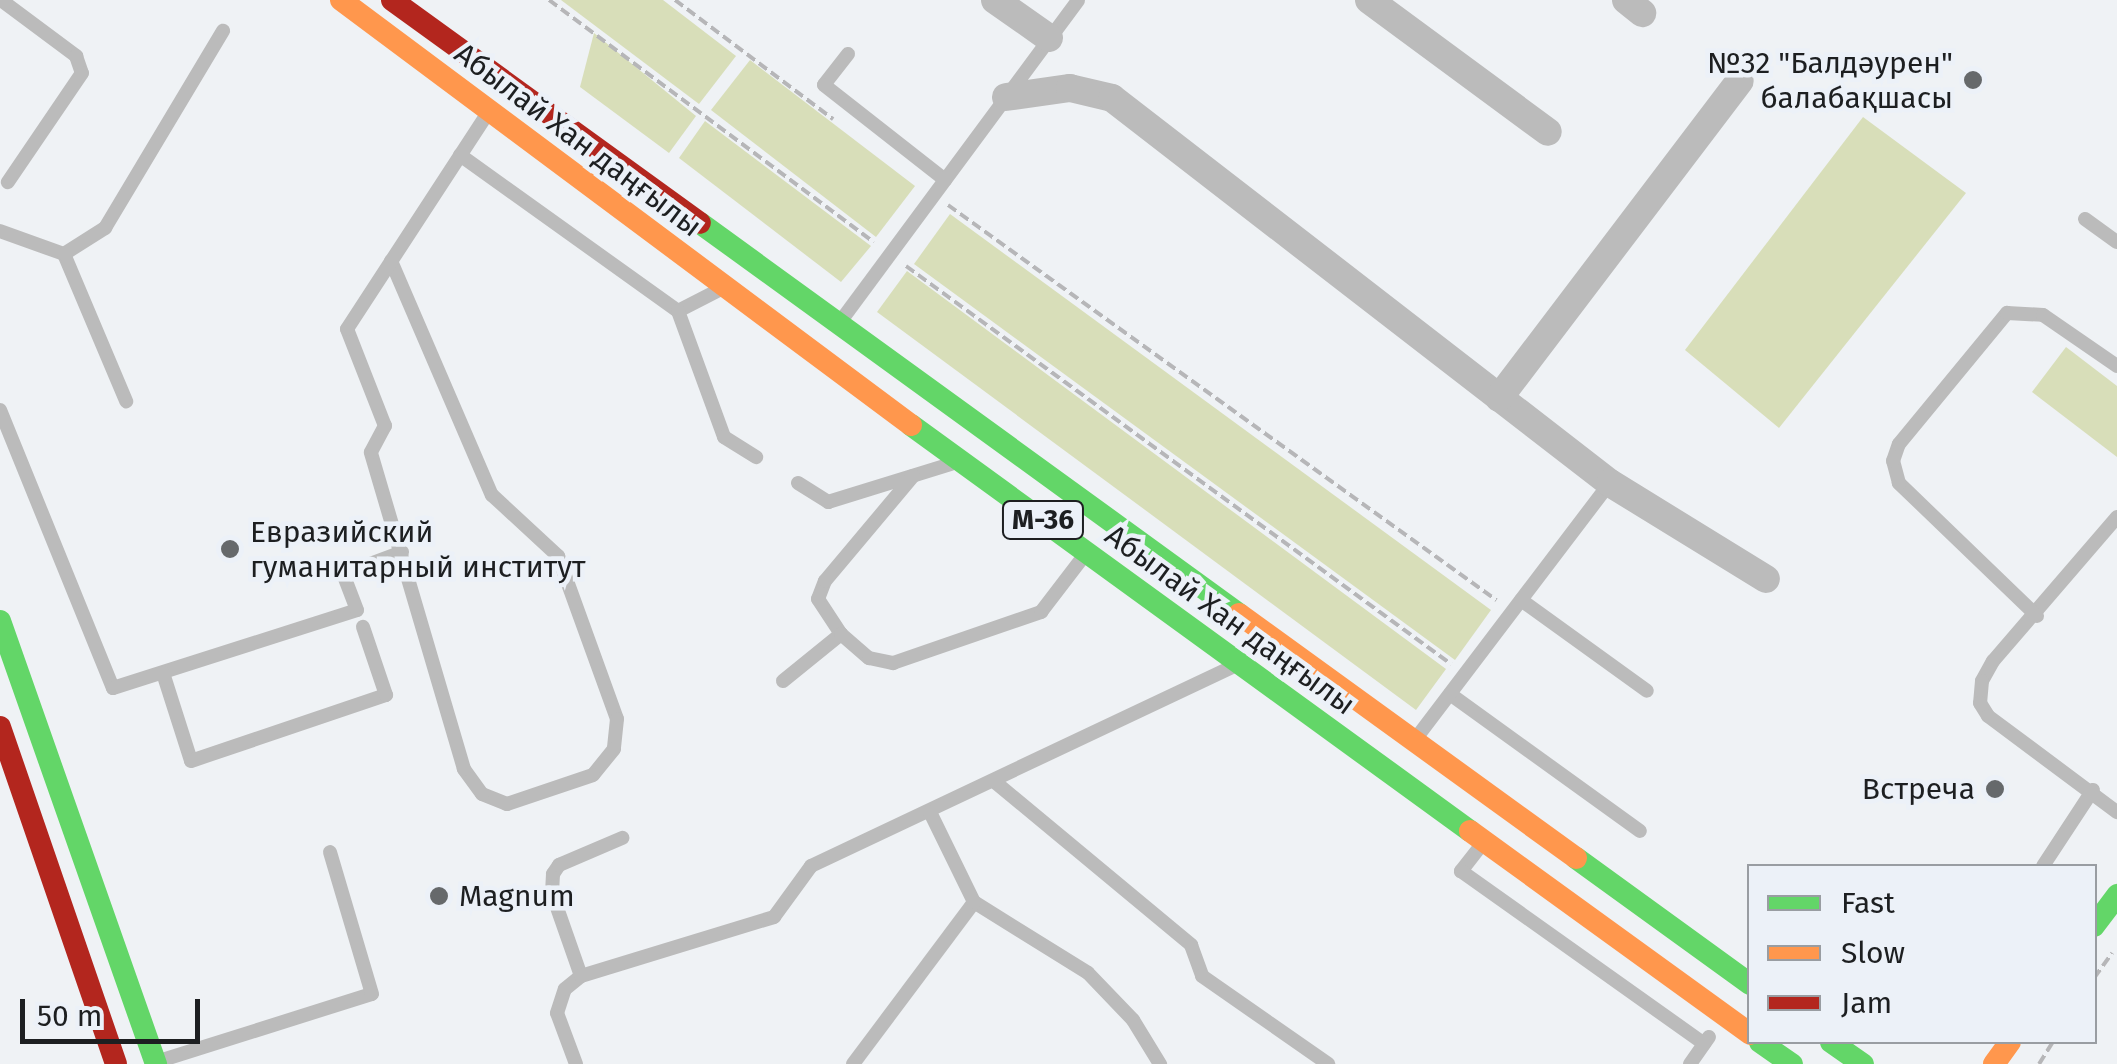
<!DOCTYPE html>
<meta charset="utf-8">
<style>
body{margin:0}
#map{position:relative;width:2117px;height:1064px;overflow:hidden;background:#eff2f5;font-family:"Fira Sans",sans-serif}
div>[style]{position:absolute}
.green>*{inset:0;background:#d8deb9}
.path>*{height:4px;margin-top:-2px;transform-origin:0;background:repeating-linear-gradient(90deg,#b6b6b8 0 10px,transparent 0 15px)}
.lane>*{height:14px;margin:-7px;padding:0 7px;transform-origin:7px;border-radius:7px;background:#bbb}
.street>*{height:28px;margin:-14px;padding:0 14px;transform-origin:14px;border-radius:14px;background:#bbb}
.fast>*{height:22px;margin:-11px;padding:0 11px;transform-origin:11px;border-radius:11px;background:#63d668}
.slow>*{height:22px;margin:-11px;padding:0 11px;transform-origin:11px;border-radius:11px;background:#ff974d}
.jam>*{height:22px;margin:-11px;padding:0 11px;transform-origin:11px;border-radius:11px;background:#b3261e}
.dots>*{width:28px;height:28px;translate:-50% -50%;box-sizing:border-box;border:5px solid #ecf1f8;border-radius:50%}
span{translate:-50% -50%;white-space:nowrap;text-align:center;line-height:1.15;-webkit-text-stroke:9px #ecf1f8;paint-order:stroke}
.shield-label span{padding:2px 8px;background:#ecf1f8;border:2px solid;border-radius:8px;-webkit-text-stroke-width:0}
.shield-label{font-size:28px;color:#1d1f21;font-weight:700}
.poi-label{font-size:30px;color:#1d1f21}
.right{translate:-100% -50%;text-align:right}
.left{translate:0 -50%;text-align:left}
.street-label{font-size:30px;color:#1d1f21}
.legend{position:absolute;left:1747px;top:864px;width:350px;height:180px;box-sizing:border-box;background:#ecf1f8;border:2px solid #999da2;margin:0;padding:12px 18px;list-style:none;font-size:30px;color:#1d1f21}
.legend li{display:flex;align-items:center;gap:20px;height:50px}
.legend b{width:50px;border:2px solid #999da2}
.scale{position:absolute;left:20px;top:999px;width:180px;height:45px;box-sizing:border-box;border:5px solid #1d1f21;border-top:0;padding-left:12px;font-size:30px;line-height:35px;white-space:nowrap;color:#1d1f21;-webkit-text-stroke:8px #ecf1f8;paint-order:stroke}
</style>
<div id="map">
<div class="green">
<div style="clip-path:polygon(561px 0,663px 0,736px 56px,699px 104px)"></div>
<div style="clip-path:polygon(594px 33px,696px 116px,669px 153px,580px 87px)"></div>
<div style="clip-path:polygon(750px 60px,915px 186px,876px 237px,711px 110px)"></div>
<div style="clip-path:polygon(1863px 117px,1966px 193px,1779px 428px,1685px 350px)"></div>
<div style="clip-path:polygon(705px 121px,871px 246px,841px 282px,679px 158px)"></div>
<div style="clip-path:polygon(950px 214px,1491px 610px,1455px 660px,914px 264px)"></div>
<div style="clip-path:polygon(907px 271px,1446px 669px,1416px 710px,877px 312px)"></div>
<div style="clip-path:polygon(2066px 347px,2117px 386px,2117px 457px,2032px 392px)"></div>
</div>
<div class="path">
<div style="left:549px;top:0;width:405px;rotate:36.7deg"></div>
<div style="left:675px;top:0;width:198px;rotate:37deg"></div>
<div style="left:948px;top:205px;width:676px;rotate:35.78deg"></div>
<div style="left:906px;top:266px;width:675px;rotate:36.14deg"></div>
<div style="left:2094px;top:978px;width:31px;rotate:-54deg"></div>
<div style="left:2039px;top:1064px;width:26px;rotate:-58deg"></div>
</div>
<div class="lane">
<div style="left:1px;top:0;width:94px;rotate:36.7deg"></div>
<div style="left:76px;top:56px;width:18px;rotate:71deg"></div>
<div style="left:82px;top:73px;width:132px;rotate:124.2deg"></div>
<div style="left:848px;top:54px;width:39px;rotate:128deg"></div>
<div style="left:824px;top:85px;width:154px;rotate:38.1deg"></div>
<div style="left:460px;top:155px;width:268px;rotate:35.6deg"></div>
<div style="left:678px;top:311px;width:46px;rotate:-27.1deg"></div>
<div style="left:2085px;top:219px;width:39px;rotate:36deg"></div>
<div style="left:0;top:231px;width:68px;rotate:19.8deg"></div>
<div style="left:64px;top:254px;width:160px;rotate:67.1deg"></div>
<div style="left:64px;top:254px;width:49px;rotate:-32.4deg"></div>
<div style="left:105px;top:228px;width:230px;rotate:-59.1deg"></div>
<div style="left:391px;top:261px;width:255px;rotate:66.7deg"></div>
<div style="left:492px;top:495px;width:90px;rotate:42.7deg"></div>
<div style="left:558px;top:556px;width:173px;rotate:70.1deg"></div>
<div style="left:617px;top:719px;width:30px;rotate:96deg"></div>
<div style="left:614px;top:749px;width:33px;rotate:129deg"></div>
<div style="left:593px;top:775px;width:91px;rotate:161.4deg"></div>
<div style="left:507px;top:804px;width:27px;rotate:-158deg"></div>
<div style="left:482px;top:794px;width:31px;rotate:-126deg"></div>
<div style="left:464px;top:769px;width:330px;rotate:-106.4deg"></div>
<div style="left:371px;top:452px;width:30px;rotate:-62deg"></div>
<div style="left:385px;top:426px;width:104px;rotate:-111.4deg"></div>
<div style="left:347px;top:329px;width:253px;rotate:-56.9deg"></div>
<div style="left:678px;top:311px;width:134px;rotate:69.9deg"></div>
<div style="left:724px;top:437px;width:38px;rotate:32deg"></div>
<div style="left:843px;top:318px;width:395px;rotate:-53.5deg"></div>
<div style="left:0;top:410px;width:300px;rotate:67.9deg"></div>
<div style="left:113px;top:688px;width:256px;rotate:-17.7deg"></div>
<div style="left:357px;top:610px;width:39px;rotate:-111deg"></div>
<div style="left:343px;top:574px;width:63px;rotate:-20.4deg"></div>
<div style="left:798px;top:483px;width:36px;rotate:32deg"></div>
<div style="left:828px;top:502px;width:129px;rotate:-17.2deg"></div>
<div style="left:2117px;top:517px;width:190px;rotate:130.7deg"></div>
<div style="left:1993px;top:661px;width:23px;rotate:119deg"></div>
<div style="left:1982px;top:681px;width:22px;rotate:95deg"></div>
<div style="left:1980px;top:703px;width:15px;rotate:58deg"></div>
<div style="left:1988px;top:716px;width:161px;rotate:36.7deg"></div>
<div style="left:1521px;top:600px;width:155px;rotate:35.8deg"></div>
<div style="left:2037px;top:616px;width:192px;rotate:-136.1deg"></div>
<div style="left:1899px;top:483px;width:23px;rotate:-105deg"></div>
<div style="left:1893px;top:461px;width:18px;rotate:-71deg"></div>
<div style="left:1899px;top:444px;width:170px;rotate:-50.5deg"></div>
<div style="left:2007px;top:313px;width:36px;rotate:3deg"></div>
<div style="left:2043px;top:315px;width:90px;rotate:34.6deg"></div>
<div style="left:841px;top:634px;width:42px;rotate:-123.3deg"></div>
<div style="left:818px;top:599px;width:19px;rotate:-69deg"></div>
<div style="left:825px;top:581px;width:137px;rotate:-50deg"></div>
<div style="left:163px;top:673px;width:92px;rotate:72.3deg"></div>
<div style="left:191px;top:761px;width:206px;rotate:-18.7deg"></div>
<div style="left:386px;top:695px;width:72px;rotate:-108.7deg"></div>
<div style="left:783px;top:681px;width:75px;rotate:-39deg"></div>
<div style="left:841px;top:634px;width:37px;rotate:41deg"></div>
<div style="left:869px;top:658px;width:25px;rotate:12deg"></div>
<div style="left:893px;top:663px;width:157px;rotate:-19deg"></div>
<div style="left:1041px;top:612px;width:69px;rotate:-52.6deg"></div>
<div style="left:1450px;top:694px;width:234px;rotate:35.8deg"></div>
<div style="left:1417px;top:737px;width:319px;rotate:-52.8deg"></div>
<div style="left:995px;top:782px;width:255px;rotate:39.7deg"></div>
<div style="left:1191px;top:945px;width:33px;rotate:70deg"></div>
<div style="left:1202px;top:976px;width:154px;rotate:34.9deg"></div>
<div style="left:1483px;top:843px;width:36px;rotate:128deg"></div>
<div style="left:1461px;top:871px;width:298px;rotate:35.4deg"></div>
<div style="left:2043px;top:866px;width:91px;rotate:-56.7deg"></div>
<div style="left:974px;top:902px;width:134px;rotate:31.9deg"></div>
<div style="left:1088px;top:973px;width:65px;rotate:46.2deg"></div>
<div style="left:1133px;top:1020px;width:52px;rotate:58.5deg"></div>
<div style="left:581px;top:976px;width:88px;rotate:-109.3deg"></div>
<div style="left:552px;top:893px;width:19px;rotate:-87deg"></div>
<div style="left:553px;top:874px;width:11px;rotate:-56deg"></div>
<div style="left:559px;top:865px;width:69px;rotate:-23.2deg"></div>
<div style="left:156px;top:1062px;width:226px;rotate:-17.5deg"></div>
<div style="left:372px;top:994px;width:148px;rotate:-106.5deg"></div>
<div style="left:576px;top:1064px;width:54px;rotate:-110.4deg"></div>
<div style="left:557px;top:1013px;width:25px;rotate:-72deg"></div>
<div style="left:565px;top:989px;width:21px;rotate:-39deg"></div>
<div style="left:581px;top:976px;width:202px;rotate:-17deg"></div>
<div style="left:774px;top:917px;width:63px;rotate:-54deg"></div>
<div style="left:811px;top:866px;width:469px;rotate:-25.3deg"></div>
<div style="left:853px;top:1064px;width:202px;rotate:-53.2deg"></div>
<div style="left:974px;top:902px;width:100px;rotate:-116.1deg"></div>
<div style="left:1690px;top:1064px;width:33px;rotate:-55deg"></div>
</div>
<div class="street">
<div style="left:995px;top:0;width:66px;rotate:35.1deg"></div>
<div style="left:1369px;top:0;width:222px;rotate:36.4deg"></div>
<div style="left:1626px;top:0;width:21px;rotate:39deg"></div>
<div style="left:1006px;top:97px;width:65px;rotate:-8deg"></div>
<div style="left:1070px;top:88px;width:43px;rotate:13.4deg"></div>
<div style="left:1112px;top:98px;width:629px;rotate:37.71deg"></div>
<div style="left:1610px;top:483px;width:183px;rotate:31.6deg"></div>
<div style="left:1499px;top:398px;width:398px;rotate:-52.8deg"></div>
</div>
<div class="fast">
<div style="left:700px;top:223px;width:666px;rotate:35.96deg"></div>
<div style="left:911px;top:425px;width:691px;rotate:35.99deg"></div>
<div style="left:0;top:621px;width:470px;rotate:70.6deg"></div>
<div style="left:1576px;top:858px;width:215px;rotate:35.9deg"></div>
<div style="left:2094px;top:926px;width:39px;rotate:-53deg"></div>
<div style="left:1760px;top:1042px;width:39px;rotate:35deg"></div>
<div style="left:1831px;top:1042px;width:39px;rotate:35deg"></div>
</div>
<div class="slow">
<div style="left:341px;top:0;width:711px;rotate:36.71deg"></div>
<div style="left:1239px;top:614px;width:416px;rotate:35.9deg"></div>
<div style="left:1470px;top:831px;width:346px;rotate:35.9deg"></div>
<div style="left:1994px;top:1064px;width:27px;rotate:-54deg"></div>
</div>
<div class="jam">
<div style="left:392px;top:0;width:380px;rotate:35.9deg"></div>
<div style="left:0;top:727px;width:356px;rotate:71deg"></div>
</div>
<div class="dots">
<div style="left:1973px;top:80px;background:#66696b"></div>
<div style="left:230px;top:549px;background:#66696b"></div>
<div style="left:1995px;top:789px;background:#66696b"></div>
<div style="left:439px;top:896px;background:#66696b"></div>
</div>
<div class="shield-label">
<span style="left:1043px;top:520px">M-36</span>
</div>
<div class="poi-label">
<span class="right" style="left:1953px;top:80px">№32 "Балдәурен"<br>балабақшасы</span>
<span class="left" style="left:250px;top:549px">Евразийский<br>гуманитарный институт</span>
<span class="right" style="left:1975px;top:789px">Встреча</span>
<span class="left" style="left:459px;top:896px">Magnum</span>
</div>
<div class="street-label">
<span style="left:578px;top:140px;rotate:37deg">Абылай Хан даңғылы</span>
<span style="left:1230px;top:620px;rotate:36deg">Абылай Хан даңғылы</span>
</div>
<ul class="legend">
<li><b style="height:12px;background:#63d668"></b>Fast</li>
<li><b style="height:12px;background:#ff974d"></b>Slow</li>
<li><b style="height:12px;background:#b3261e"></b>Jam</li>
</ul>
<div class="scale">50 m</div>
</div>
